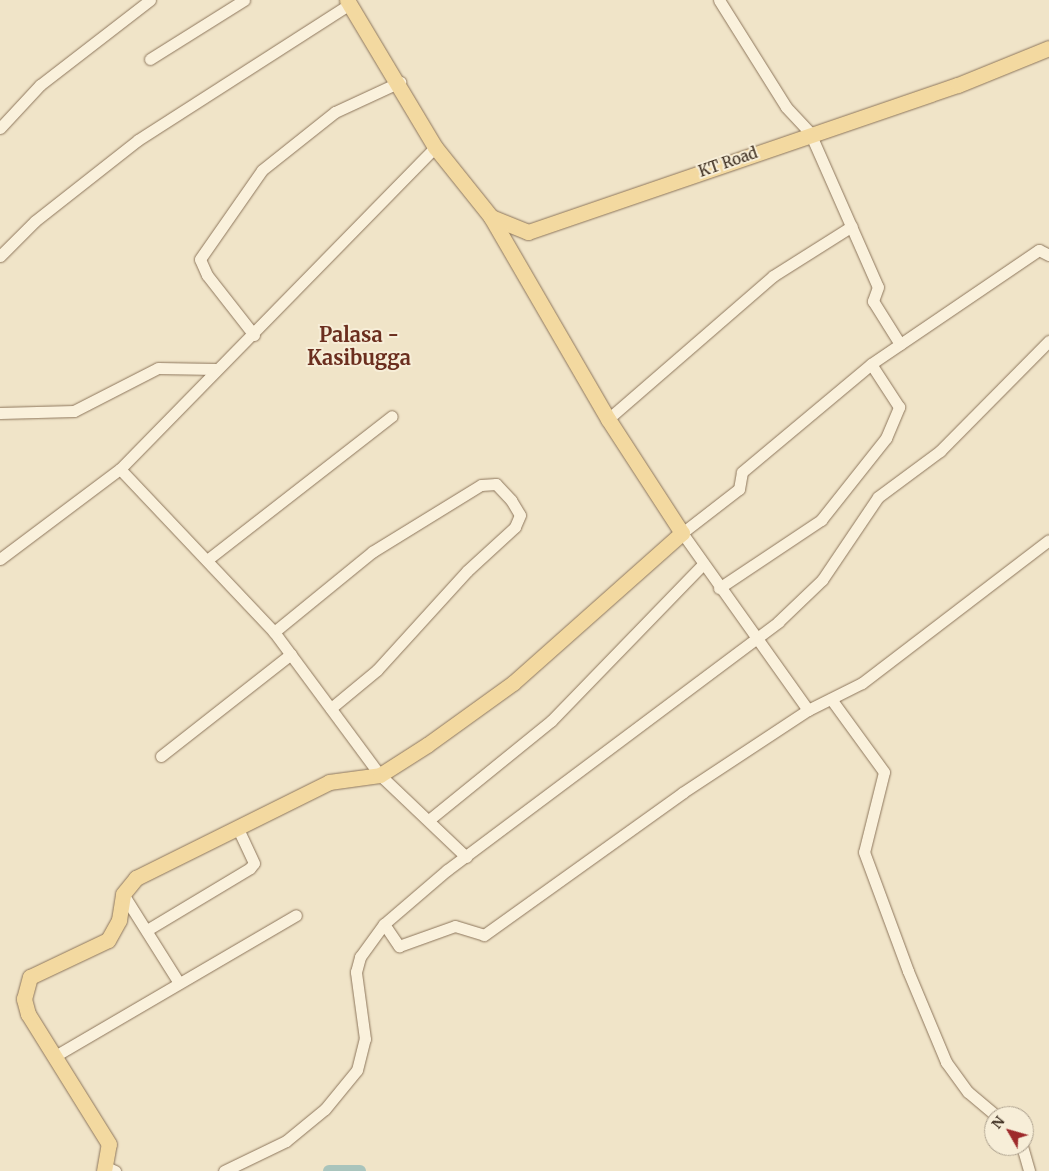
<!DOCTYPE html>
<style>
body{margin:0}
#map{position:relative;width:1049px;height:1171px;overflow:hidden;background:#f0e4c8;font-family:Merriweather,serif}
div>[style]{position:absolute}
.canal>*{height:12px;margin:-6px;padding:0 6px;transform-origin:6px;border-radius:6px;background:#a9c4bc}
.roads{filter:drop-shadow(0 0 1px #8d765c) drop-shadow(0 0 1px #8d765c)}
.minor>*{height:11px;margin:-5.5px;padding:0 5.5px;transform-origin:5.5px;border-radius:5.5px;background:#faf1dc}
.major>*{height:15px;margin:-7.5px;padding:0 7.5px;transform-origin:7.5px;border-radius:7.5px;background:#f3d9a0}
span{translate:-50% -50%;white-space:nowrap;text-align:center;line-height:1.15;-webkit-text-stroke:4px #f7eed8;paint-order:stroke}
.street-label{font-size:15px;color:#3d2e20}
.district-label{font-size:20px;color:#6b2e1e;font-weight:700}
.north{position:absolute;left:984px;top:1106px;width:50px;height:50px;box-sizing:border-box;background:#f7eed8;border:1px solid #ada18e;border-radius:50%;rotate:308deg;font-size:14px;font-weight:700;line-height:20px;text-align:center;color:#3d2e20}
.north::after{content:'';display:block;margin:auto;width:18px;height:22px;background:#9e2a2b;clip-path:polygon(50% 0,100% 100%,50% 72%,0 100%)}
</style>
<div id="map">
<div class="canal">
<div style="left:329px;top:1171px;width:31px"></div>
</div>
<div class="roads">
<div class="minor">
<div style="left:719px;top:0;width:126px;rotate:57.9deg"></div>
<div style="left:786px;top:107px;width:35px;rotate:47deg"></div>
<div style="left:810px;top:133px;width:168px;rotate:66.2deg"></div>
<div style="left:878px;top:287px;width:15px;rotate:110deg"></div>
<div style="left:873px;top:301px;width:51px;rotate:57.9deg"></div>
<div style="left:150px;top:59px;width:111px;rotate:-32.1deg"></div>
<div style="left:0;top:128px;width:59px;rotate:-47.1deg"></div>
<div style="left:40px;top:85px;width:139px;rotate:-37.7deg"></div>
<div style="left:0;top:256px;width:49px;rotate:-45deg"></div>
<div style="left:35px;top:221px;width:131px;rotate:-38.2deg"></div>
<div style="left:138px;top:140px;width:252px;rotate:-32.7deg"></div>
<div style="left:254px;top:335px;width:76px;rotate:-128.1deg"></div>
<div style="left:207px;top:275px;width:17px;rotate:-114deg"></div>
<div style="left:200px;top:259px;width:108px;rotate:-55.1deg"></div>
<div style="left:262px;top:170px;width:93px;rotate:-38.5deg"></div>
<div style="left:335px;top:112px;width:72px;rotate:-24.8deg"></div>
<div style="left:0;top:413px;width:74px;rotate:-1.5deg"></div>
<div style="left:74px;top:411px;width:94px;rotate:-27.1deg"></div>
<div style="left:158px;top:368px;width:58px;rotate:1deg"></div>
<div style="left:608px;top:419px;width:218px;rotate:-40.9deg"></div>
<div style="left:773px;top:276px;width:93px;rotate:-32.3deg"></div>
<div style="left:120px;top:469px;width:224px;rotate:46.6deg"></div>
<div style="left:274px;top:632px;width:178px;rotate:53.5deg"></div>
<div style="left:380px;top:775px;width:119px;rotate:43.6deg"></div>
<div style="left:0;top:559px;width:150px;rotate:-36.9deg"></div>
<div style="left:120px;top:469px;width:450px;rotate:-45.6deg"></div>
<div style="left:207px;top:560px;width:234px;rotate:-37.9deg"></div>
<div style="left:719px;top:588px;width:123px;rotate:-33.7deg"></div>
<div style="left:821px;top:520px;width:105px;rotate:-51.6deg"></div>
<div style="left:886px;top:438px;width:34px;rotate:-67deg"></div>
<div style="left:899px;top:407px;width:51px;rotate:-123.1deg"></div>
<div style="left:274px;top:632px;width:127px;rotate:-39.2deg"></div>
<div style="left:372px;top:552px;width:128px;rotate:-31.6deg"></div>
<div style="left:481px;top:485px;width:15px;rotate:-4deg"></div>
<div style="left:496px;top:484px;width:22px;rotate:47deg"></div>
<div style="left:511px;top:500px;width:17px;rotate:59deg"></div>
<div style="left:520px;top:515px;width:13px;rotate:113deg"></div>
<div style="left:515px;top:527px;width:65px;rotate:137.5deg"></div>
<div style="left:467px;top:571px;width:134px;rotate:132.3deg"></div>
<div style="left:377px;top:670px;width:60px;rotate:140.4deg"></div>
<div style="left:831px;top:699px;width:90px;rotate:54deg"></div>
<div style="left:884px;top:772px;width:82px;rotate:104deg"></div>
<div style="left:864px;top:852px;width:127px;rotate:69.7deg"></div>
<div style="left:908px;top:971px;width:99px;rotate:67.3deg"></div>
<div style="left:946px;top:1062px;width:37px;rotate:54deg"></div>
<div style="left:968px;top:1092px;width:38px;rotate:40deg"></div>
<div style="left:808px;top:710px;width:217px;rotate:-125.4deg"></div>
<div style="left:682px;top:533px;width:72px;rotate:-37.7deg"></div>
<div style="left:739px;top:489px;width:17px;rotate:-80deg"></div>
<div style="left:742px;top:472px;width:168px;rotate:-39.9deg"></div>
<div style="left:871px;top:364px;width:203px;rotate:-34.2deg"></div>
<div style="left:1039px;top:250px;width:11px;rotate:27deg"></div>
<div style="left:161px;top:756px;width:165px;rotate:-38.1deg"></div>
<div style="left:430px;top:819px;width:156px;rotate:-39deg"></div>
<div style="left:551px;top:721px;width:219px;rotate:-45.9deg"></div>
<div style="left:123px;top:894px;width:105px;rotate:57.8deg"></div>
<div style="left:384px;top:924px;width:27px;rotate:56deg"></div>
<div style="left:399px;top:946px;width:59px;rotate:-19.7deg"></div>
<div style="left:455px;top:926px;width:30px;rotate:17deg"></div>
<div style="left:484px;top:935px;width:244px;rotate:-35.6deg"></div>
<div style="left:682px;top:793px;width:151px;rotate:-33.4deg"></div>
<div style="left:808px;top:710px;width:60px;rotate:-26.6deg"></div>
<div style="left:862px;top:683px;width:235px;rotate:-37.4deg"></div>
<div style="left:147px;top:930px;width:120px;rotate:-31deg"></div>
<div style="left:250px;top:868px;width:6px;rotate:-51deg"></div>
<div style="left:254px;top:863px;width:38px;rotate:-115deg"></div>
<div style="left:55px;top:1056px;width:279px;rotate:-30.3deg"></div>
<div style="left:1022px;top:1146px;width:26px;rotate:74deg"></div>
<div style="left:106px;top:1167px;width:10px;rotate:24deg"></div>
<div style="left:224px;top:1171px;width:69px;rotate:-25.8deg"></div>
<div style="left:286px;top:1141px;width:50px;rotate:-39.4deg"></div>
<div style="left:325px;top:1109px;width:50px;rotate:-50.6deg"></div>
<div style="left:357px;top:1070px;width:32px;rotate:-76deg"></div>
<div style="left:365px;top:1039px;width:68px;rotate:-97.7deg"></div>
<div style="left:356px;top:972px;width:16px;rotate:-75deg"></div>
<div style="left:360px;top:957px;width:41px;rotate:-54deg"></div>
<div style="left:384px;top:924px;width:83px;rotate:-40.6deg"></div>
<div style="left:447px;top:870px;width:414px;rotate:-36.8deg"></div>
<div style="left:778px;top:622px;width:61px;rotate:-43.7deg"></div>
<div style="left:822px;top:580px;width:100px;rotate:-56deg"></div>
<div style="left:878px;top:497px;width:77px;rotate:-36.6deg"></div>
<div style="left:940px;top:451px;width:155px;rotate:-45.3deg"></div>
</div>
<div class="major">
<div style="left:347px;top:0;width:171px;rotate:59.1deg"></div>
<div style="left:435px;top:147px;width:90px;rotate:51.3deg"></div>
<div style="left:491px;top:217px;width:40px;rotate:22deg"></div>
<div style="left:528px;top:232px;width:454px;rotate:-18.9deg"></div>
<div style="left:958px;top:85px;width:98px;rotate:-22.1deg"></div>
<div style="left:104px;top:1171px;width:27px;rotate:-80deg"></div>
<div style="left:109px;top:1144px;width:153px;rotate:-121.9deg"></div>
<div style="left:28px;top:1014px;width:16px;rotate:-105deg"></div>
<div style="left:24px;top:999px;width:23px;rotate:-75deg"></div>
<div style="left:30px;top:977px;width:86px;rotate:-25.4deg"></div>
<div style="left:108px;top:940px;width:23px;rotate:-61deg"></div>
<div style="left:119px;top:920px;width:26px;rotate:-81deg"></div>
<div style="left:123px;top:894px;width:21px;rotate:-51deg"></div>
<div style="left:136px;top:878px;width:216px;rotate:-26.4deg"></div>
<div style="left:329px;top:782px;width:51px;rotate:-7.8deg"></div>
<div style="left:380px;top:775px;width:56px;rotate:-32.6deg"></div>
<div style="left:427px;top:745px;width:106px;rotate:-35.8deg"></div>
<div style="left:513px;top:683px;width:226px;rotate:-41.6deg"></div>
<div style="left:682px;top:533px;width:136px;rotate:-123deg"></div>
<div style="left:608px;top:419px;width:233px;rotate:-120.1deg"></div>
</div>
</div>
<div class="street-label">
<span style="left:728px;top:162px;rotate:-19deg">KT Road</span>
</div>
<div class="district-label">
<span style="left:359px;top:346px">Palasa -<br>Kasibugga</span>
</div>
<div class="north">N</div>
</div>
